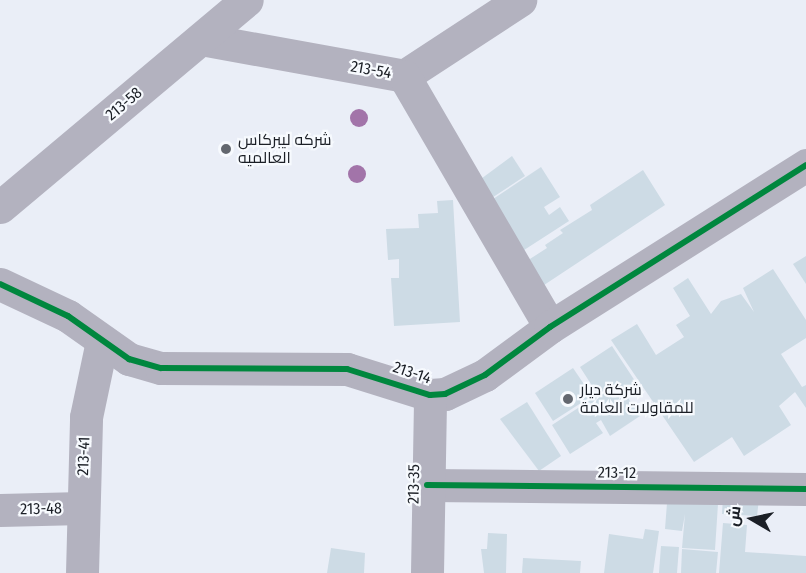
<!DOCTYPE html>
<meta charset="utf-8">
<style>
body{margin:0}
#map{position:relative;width:806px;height:573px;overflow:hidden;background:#eaeef7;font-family:"Fira Sans Condensed",Cairo,sans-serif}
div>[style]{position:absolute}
.building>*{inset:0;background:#cddbe5}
.minor>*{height:33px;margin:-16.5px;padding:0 16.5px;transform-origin:16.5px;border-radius:16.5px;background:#b3b2bf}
.cycleway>*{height:6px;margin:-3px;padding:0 3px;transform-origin:3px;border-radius:3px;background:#00873e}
.trees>*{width:18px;height:18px;margin:-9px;border-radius:50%;background:#a274a9}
.dots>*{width:16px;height:16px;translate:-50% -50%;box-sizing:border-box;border:3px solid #f7fafe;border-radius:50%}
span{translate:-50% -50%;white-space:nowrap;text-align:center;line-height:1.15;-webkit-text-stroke:4.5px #f7fafe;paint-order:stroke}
.street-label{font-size:16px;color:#1b1f26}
.poi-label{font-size:16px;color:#1b1f26}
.left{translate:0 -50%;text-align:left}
.north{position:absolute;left:722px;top:489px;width:60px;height:60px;-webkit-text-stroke:4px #f7fafe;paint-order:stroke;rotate:279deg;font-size:16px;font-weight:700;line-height:24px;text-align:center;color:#1b1f26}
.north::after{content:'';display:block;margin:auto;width:21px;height:27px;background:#1b1f26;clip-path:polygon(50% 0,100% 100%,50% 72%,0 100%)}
</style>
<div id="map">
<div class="building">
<div style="clip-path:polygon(512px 156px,525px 176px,481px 205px,470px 187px)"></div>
<div style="clip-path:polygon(541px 167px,560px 197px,544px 207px,549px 215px,560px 207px,569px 221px,521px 252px,484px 205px)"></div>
<div style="clip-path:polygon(643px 170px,665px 205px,535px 291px,519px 266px,547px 248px,545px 245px,563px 233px,560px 230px,592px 210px,590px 205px)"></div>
<div style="clip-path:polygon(453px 200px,460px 322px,394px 326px,391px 278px,399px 278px,399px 259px,388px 260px,386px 229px,419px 228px,418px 214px,438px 213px,437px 201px)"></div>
<div style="clip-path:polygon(806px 256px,806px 284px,793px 264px)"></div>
<div style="clip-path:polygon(773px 269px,806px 320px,806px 338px,781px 354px,802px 387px,806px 385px,806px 408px,795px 392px,779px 406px,791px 425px,744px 456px,732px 437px,694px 462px,611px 340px,637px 324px,656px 355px,684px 337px,676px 325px,690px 316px,673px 288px,688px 278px,711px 314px,721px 301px,741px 294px,754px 312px,743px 288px)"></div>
<div style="clip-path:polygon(612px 346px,637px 384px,624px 392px,640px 416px,610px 436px,601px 420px,596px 423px,603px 433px,570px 454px,552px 425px,598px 395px,580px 367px)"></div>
<div style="clip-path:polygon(573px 368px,592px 396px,553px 421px,535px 393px)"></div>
<div style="clip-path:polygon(527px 402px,561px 456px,539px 471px,500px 419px)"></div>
<div style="clip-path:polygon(723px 496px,759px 499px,757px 516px,722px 514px)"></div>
<div style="clip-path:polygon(685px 502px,718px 504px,715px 550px,682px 548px,685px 514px,682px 531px,665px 529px,667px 503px)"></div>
<div style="clip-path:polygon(723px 523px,747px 525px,745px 552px,806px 556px,806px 573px,719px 573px)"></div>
<div style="clip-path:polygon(645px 529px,659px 531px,653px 573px,604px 573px,609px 534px,643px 539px)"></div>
<div style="clip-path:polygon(488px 533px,507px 534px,506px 573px,484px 573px,481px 549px,487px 549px)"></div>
<div style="clip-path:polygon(661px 546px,679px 547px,677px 573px,659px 573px)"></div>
<div style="clip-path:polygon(331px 548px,365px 553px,364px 573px,327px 573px)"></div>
<div style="clip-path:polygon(682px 549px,718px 552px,716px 573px,681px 573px)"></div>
<div style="clip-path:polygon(523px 558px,581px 561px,580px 573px,522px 573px)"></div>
</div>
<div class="minor">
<div style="left:201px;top:39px;width:206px;rotate:10.3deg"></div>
<div style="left:404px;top:76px;width:139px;rotate:-33.2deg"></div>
<div style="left:404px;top:76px;width:290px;rotate:59.8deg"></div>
<div style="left:0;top:207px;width:322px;rotate:-40deg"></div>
<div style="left:0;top:284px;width:75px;rotate:25.2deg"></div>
<div style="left:68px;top:316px;width:75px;rotate:35.2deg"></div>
<div style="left:129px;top:359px;width:33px;rotate:16deg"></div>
<div style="left:161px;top:368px;width:186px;rotate:0.3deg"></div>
<div style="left:347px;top:369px;width:87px;rotate:17.4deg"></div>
<div style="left:430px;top:395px;width:15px;rotate:-4deg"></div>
<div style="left:445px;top:394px;width:44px;rotate:-25.4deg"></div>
<div style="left:485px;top:375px;width:81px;rotate:-36.4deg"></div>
<div style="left:550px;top:327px;width:303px;rotate:-32.3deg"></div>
<div style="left:427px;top:485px;width:379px;rotate:0.6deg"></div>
<div style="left:0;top:510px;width:82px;rotate:-1.4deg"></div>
<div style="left:82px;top:573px;width:156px;rotate:-88.5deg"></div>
<div style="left:86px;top:417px;width:78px;rotate:-78.1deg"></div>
<div style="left:427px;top:573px;width:178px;rotate:-89deg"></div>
</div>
<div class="cycleway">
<div style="left:0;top:284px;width:75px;rotate:25.2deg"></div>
<div style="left:68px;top:316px;width:75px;rotate:35.2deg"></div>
<div style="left:129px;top:359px;width:33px;rotate:16deg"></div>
<div style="left:161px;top:368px;width:186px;rotate:0.3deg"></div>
<div style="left:347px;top:369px;width:87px;rotate:17.4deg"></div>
<div style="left:430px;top:395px;width:15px;rotate:-4deg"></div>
<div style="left:445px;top:394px;width:44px;rotate:-25.4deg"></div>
<div style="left:485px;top:375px;width:81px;rotate:-36.4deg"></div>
<div style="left:550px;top:327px;width:303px;rotate:-32.3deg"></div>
<div style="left:427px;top:485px;width:379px;rotate:0.6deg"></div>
</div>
<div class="trees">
<div style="left:359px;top:118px"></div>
<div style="left:357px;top:174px"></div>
</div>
<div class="dots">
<div style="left:226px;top:149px;background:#63676f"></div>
<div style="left:568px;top:399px;background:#63676f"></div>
</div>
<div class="street-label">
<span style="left:371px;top:70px;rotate:10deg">213-54</span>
<span style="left:124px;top:104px;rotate:-40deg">213-58</span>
<span style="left:412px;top:373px;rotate:19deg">213-14</span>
<span style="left:84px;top:456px;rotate:-88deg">213-41</span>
<span style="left:617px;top:473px;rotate:1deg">213-12</span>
<span style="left:414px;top:484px;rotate:-89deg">213-35</span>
<span style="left:41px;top:509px;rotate:-1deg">213-48</span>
</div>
<div class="poi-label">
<span class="left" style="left:238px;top:149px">شركه ليبركاس<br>العالميه</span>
<span class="left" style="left:580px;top:399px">شركة ديار<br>للمقاولات العامة</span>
</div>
<div class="north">ش</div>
</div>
